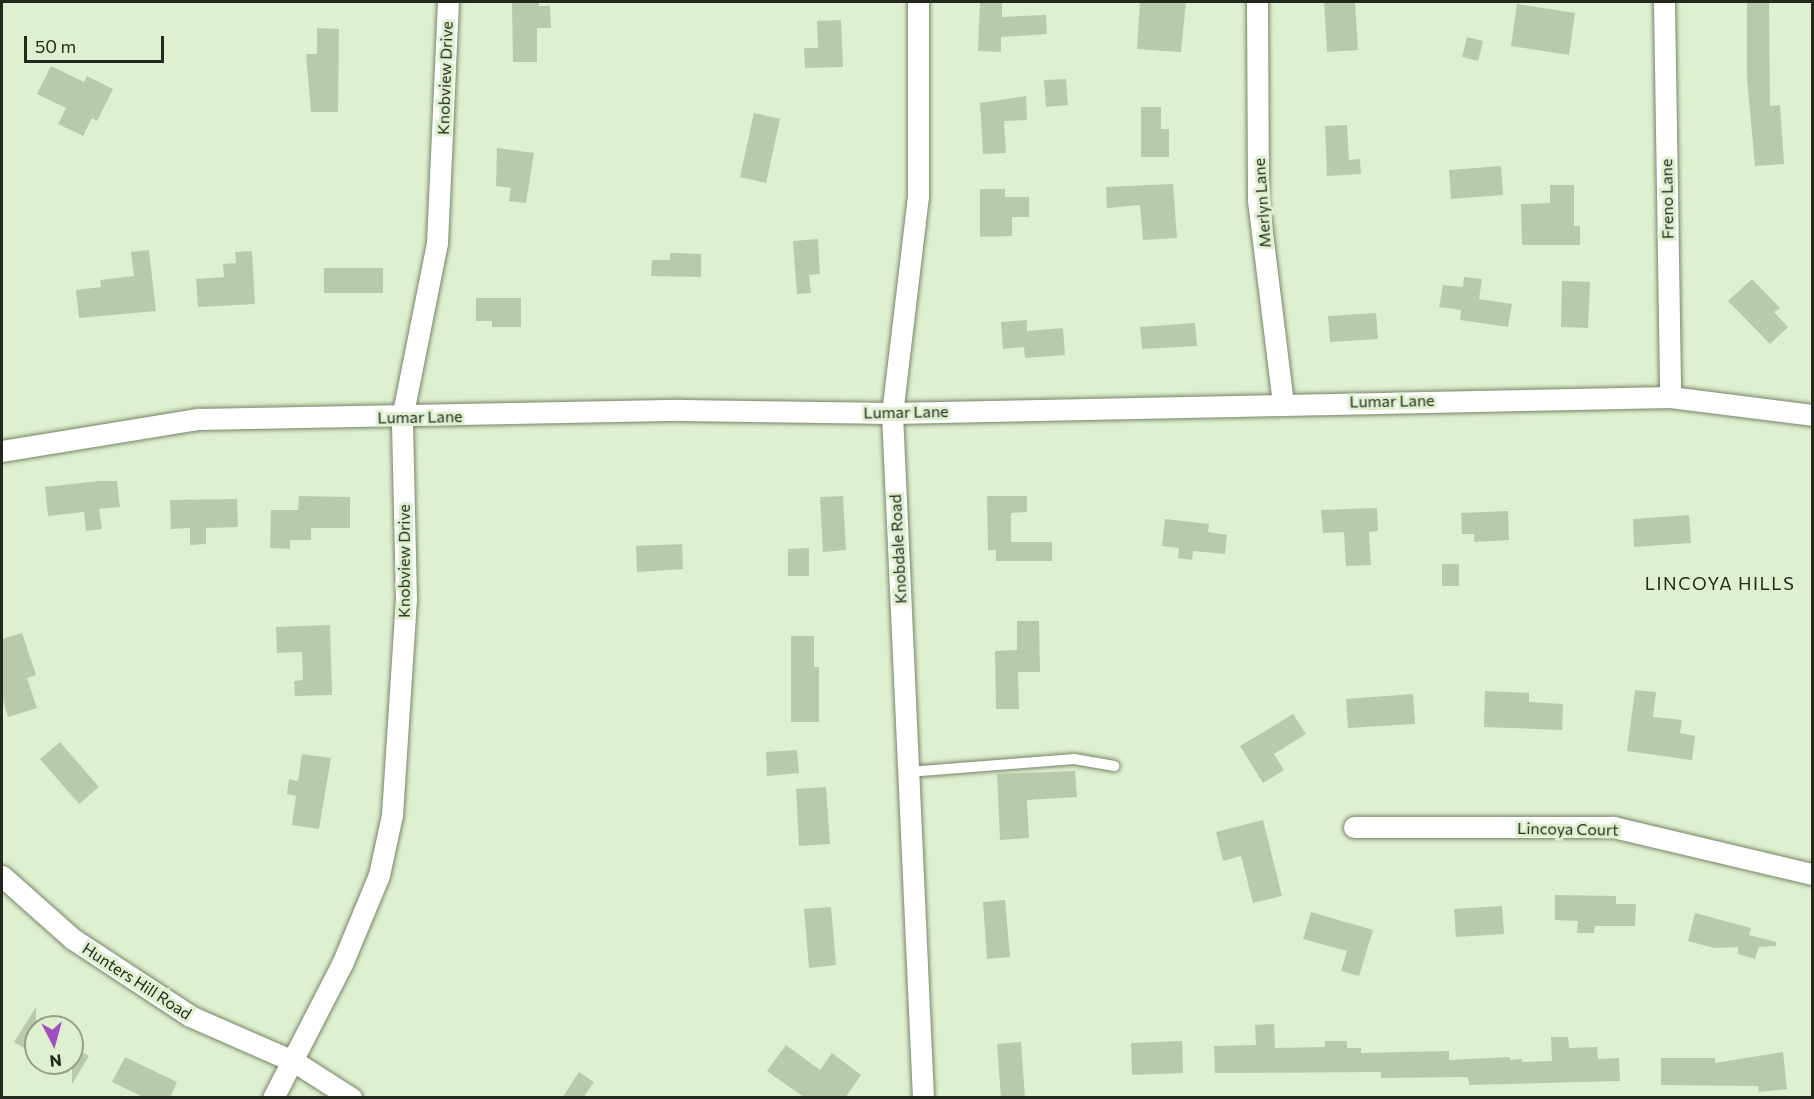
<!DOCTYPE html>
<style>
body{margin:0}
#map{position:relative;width:1814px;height:1099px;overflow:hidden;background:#dff0d0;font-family:Commissioner,sans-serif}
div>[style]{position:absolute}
.building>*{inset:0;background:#b9caab}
.roads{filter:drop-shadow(0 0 2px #768568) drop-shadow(0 0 2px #768568)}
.service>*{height:10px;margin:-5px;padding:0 5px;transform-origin:5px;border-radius:5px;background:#fff}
.minor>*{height:21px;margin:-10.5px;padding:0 10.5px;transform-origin:10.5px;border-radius:10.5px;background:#fff}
span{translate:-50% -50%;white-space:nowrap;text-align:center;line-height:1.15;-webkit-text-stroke:6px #dff0d0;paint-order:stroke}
.street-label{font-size:16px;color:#23291d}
.neighbourhood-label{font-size:18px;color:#23291d;letter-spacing:1.5px}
.frame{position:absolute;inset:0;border:3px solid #23291d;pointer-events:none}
.north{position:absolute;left:24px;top:1015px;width:60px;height:60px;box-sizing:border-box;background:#dff0d0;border:2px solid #94a088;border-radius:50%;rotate:174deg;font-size:16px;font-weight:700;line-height:24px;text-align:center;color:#23291d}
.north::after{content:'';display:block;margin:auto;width:21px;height:27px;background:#9f4fbf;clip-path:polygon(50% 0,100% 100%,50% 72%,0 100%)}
.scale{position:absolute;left:24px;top:36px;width:140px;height:27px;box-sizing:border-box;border:3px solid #23291d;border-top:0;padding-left:8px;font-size:18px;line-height:21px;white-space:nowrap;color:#23291d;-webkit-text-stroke:4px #dff0d0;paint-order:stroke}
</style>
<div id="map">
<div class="building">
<div style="clip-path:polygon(512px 2px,539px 2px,539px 6px,550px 6px,551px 28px,537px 28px,537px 62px,513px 62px)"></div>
<div style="clip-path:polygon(980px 2px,1002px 2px,1002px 17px,1046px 15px,1047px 34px,1001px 37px,1001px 52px,978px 51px)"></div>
<div style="clip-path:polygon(1140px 2px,1186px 2px,1181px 52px,1137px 49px)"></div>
<div style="clip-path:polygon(1324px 2px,1355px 2px,1358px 50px,1327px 52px)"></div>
<div style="clip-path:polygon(1747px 2px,1769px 2px,1770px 106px,1780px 105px,1784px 164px,1755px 166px,1747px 79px)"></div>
<div style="clip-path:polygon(1517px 4px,1575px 13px,1569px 55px,1511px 46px)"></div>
<div style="clip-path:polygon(841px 20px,843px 67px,805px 68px,804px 48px,818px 48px,817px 21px)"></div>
<div style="clip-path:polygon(317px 28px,339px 29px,338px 112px,311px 112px,306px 54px,317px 54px)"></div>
<div style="clip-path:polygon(1467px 37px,1483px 41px,1478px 61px,1462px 57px)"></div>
<div style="clip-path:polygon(51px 66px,84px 82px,87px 76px,113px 89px,97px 121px,92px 118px,83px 136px,58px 124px,66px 108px,37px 94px)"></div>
<div style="clip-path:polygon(1066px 79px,1068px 105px,1046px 107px,1044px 80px)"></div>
<div style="clip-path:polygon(1026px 96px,1027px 120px,1004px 121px,1006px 153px,983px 154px,980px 103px)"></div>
<div style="clip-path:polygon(1141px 107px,1161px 107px,1161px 129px,1169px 129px,1169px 157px,1141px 157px)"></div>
<div style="clip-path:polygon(754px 113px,780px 119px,766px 183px,740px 177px)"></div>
<div style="clip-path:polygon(1347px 125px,1349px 160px,1360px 159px,1361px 174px,1327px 176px,1325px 126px)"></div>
<div style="clip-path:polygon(497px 148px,534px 153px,526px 203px,509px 201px,511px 188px,496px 186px)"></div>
<div style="clip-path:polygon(1501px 166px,1503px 195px,1451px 199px,1449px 170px)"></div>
<div style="clip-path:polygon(1173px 184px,1177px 238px,1143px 240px,1140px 205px,1107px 208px,1106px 187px)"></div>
<div style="clip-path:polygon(1550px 185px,1574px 185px,1574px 226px,1580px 226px,1580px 245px,1522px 245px,1521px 204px,1550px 203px)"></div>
<div style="clip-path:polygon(980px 189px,1005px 189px,1005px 197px,1029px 197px,1029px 217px,1012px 217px,1012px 236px,980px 237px)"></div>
<div style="clip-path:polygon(818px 239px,820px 274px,809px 275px,811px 293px,797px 294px,793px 241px)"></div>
<div style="clip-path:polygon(149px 250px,156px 311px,79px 318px,76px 290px,101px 287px,100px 280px,134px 276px,131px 252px)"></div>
<div style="clip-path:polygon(252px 251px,255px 304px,198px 307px,196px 279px,224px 277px,223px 264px,236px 263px,235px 252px)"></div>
<div style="clip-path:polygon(670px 253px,701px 254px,701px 277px,651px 276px,652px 260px,670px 260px)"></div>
<div style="clip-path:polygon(324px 268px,383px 268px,383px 293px,324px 293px)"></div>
<div style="clip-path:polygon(1464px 277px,1482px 279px,1479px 299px,1512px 304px,1508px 327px,1460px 320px,1461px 310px,1439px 307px,1443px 285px,1463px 287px)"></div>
<div style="clip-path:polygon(1752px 279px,1780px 308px,1774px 312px,1788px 327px,1770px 344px,1728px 301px)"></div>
<div style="clip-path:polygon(1562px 281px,1590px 282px,1588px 328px,1561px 327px)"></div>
<div style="clip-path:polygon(476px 298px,521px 298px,521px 327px,492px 327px,492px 321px,476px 321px)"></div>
<div style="clip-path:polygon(1376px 313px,1378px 339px,1330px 342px,1328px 316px)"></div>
<div style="clip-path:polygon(1027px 320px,1027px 331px,1063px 328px,1065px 355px,1025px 358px,1024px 347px,1003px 349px,1001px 322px)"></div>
<div style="clip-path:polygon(1195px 323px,1197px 346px,1142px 349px,1140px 327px)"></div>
<div style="clip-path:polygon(99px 481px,117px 481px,120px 507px,99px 509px,102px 529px,86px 531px,84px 512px,48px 516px,45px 487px)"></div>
<div style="clip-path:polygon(299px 496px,350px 497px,350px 528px,311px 528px,311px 540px,290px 540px,290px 549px,270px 548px,271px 510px,298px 510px)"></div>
<div style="clip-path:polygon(843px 496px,846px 550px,823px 552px,820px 497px)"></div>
<div style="clip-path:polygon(987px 496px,1027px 496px,1027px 512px,1011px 513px,1011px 542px,1052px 542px,1052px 561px,996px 561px,996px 550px,988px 550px)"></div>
<div style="clip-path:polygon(237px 499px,238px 527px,206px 528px,206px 544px,190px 545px,190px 528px,171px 529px,170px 500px)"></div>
<div style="clip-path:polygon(1377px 508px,1378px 531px,1369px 532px,1371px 565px,1346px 566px,1344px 532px,1323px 533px,1321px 510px)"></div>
<div style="clip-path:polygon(1508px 511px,1509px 540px,1474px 542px,1474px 534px,1462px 534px,1461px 513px)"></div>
<div style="clip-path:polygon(1689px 515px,1691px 543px,1634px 547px,1633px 519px)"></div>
<div style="clip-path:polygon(1165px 519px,1209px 524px,1208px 532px,1227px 535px,1225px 554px,1193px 551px,1192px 560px,1178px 558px,1179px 548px,1162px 546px)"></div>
<div style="clip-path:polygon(682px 544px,683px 569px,637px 572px,636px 546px)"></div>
<div style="clip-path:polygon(809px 548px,809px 576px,788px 576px,788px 549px)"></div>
<div style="clip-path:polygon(1442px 564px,1459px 564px,1459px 586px,1442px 586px)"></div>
<div style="clip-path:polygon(1017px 621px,1039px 621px,1040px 672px,1018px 672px,1019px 709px,996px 709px,995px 651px,1017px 650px)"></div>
<div style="clip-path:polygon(330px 625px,332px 695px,295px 696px,294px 681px,303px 680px,302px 652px,277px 653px,276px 627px)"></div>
<div style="clip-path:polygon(22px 633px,36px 675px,27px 678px,37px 708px,8px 717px,2px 697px,2px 639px)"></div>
<div style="clip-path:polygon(791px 636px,814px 636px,814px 667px,819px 667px,819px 722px,791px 722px)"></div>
<div style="clip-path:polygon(1635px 690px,1656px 692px,1653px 717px,1682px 720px,1680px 733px,1695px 736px,1692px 760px,1627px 751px)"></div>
<div style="clip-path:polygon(1485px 691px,1529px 693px,1529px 702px,1563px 704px,1562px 730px,1484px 727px)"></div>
<div style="clip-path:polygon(1413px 694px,1415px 724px,1348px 728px,1346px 699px)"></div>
<div style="clip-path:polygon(1293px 714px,1306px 734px,1274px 754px,1284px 770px,1263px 783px,1240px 746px)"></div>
<div style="clip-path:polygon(60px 742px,99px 787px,79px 804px,40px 759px)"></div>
<div style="clip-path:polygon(797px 750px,799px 773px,767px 776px,766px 752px)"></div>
<div style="clip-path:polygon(302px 754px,331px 758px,319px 829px,292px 825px,296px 796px,287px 794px,289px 779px,298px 781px)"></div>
<div style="clip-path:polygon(1075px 771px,1077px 797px,1027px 800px,1029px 838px,1000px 840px,997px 774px)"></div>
<div style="clip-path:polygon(826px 787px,830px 844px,799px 846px,796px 789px)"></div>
<div style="clip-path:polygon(1263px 820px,1282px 896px,1253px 903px,1241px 856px,1223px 861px,1216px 832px)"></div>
<div style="clip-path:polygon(1555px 895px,1616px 896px,1616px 904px,1636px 904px,1635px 926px,1595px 926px,1594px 933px,1577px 933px,1578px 921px,1555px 920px)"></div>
<div style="clip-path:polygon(1005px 900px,1010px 957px,987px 959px,983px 902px)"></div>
<div style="clip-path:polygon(1502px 906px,1504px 934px,1456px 937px,1454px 909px)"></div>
<div style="clip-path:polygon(831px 907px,836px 965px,809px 968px,804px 909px)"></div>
<div style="clip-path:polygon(1311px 912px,1373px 930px,1359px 976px,1341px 971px,1347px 951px,1303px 939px)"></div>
<div style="clip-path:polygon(1695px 913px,1751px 928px,1749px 935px,1776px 942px,1776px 946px,1759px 947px,1755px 959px,1738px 954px,1738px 947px,1714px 948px,1688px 941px)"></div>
<div style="clip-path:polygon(36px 1007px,36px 1055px,14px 1042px)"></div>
<div style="clip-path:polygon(1274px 1024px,1275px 1048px,1325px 1047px,1325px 1041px,1347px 1041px,1347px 1048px,1361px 1048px,1361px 1053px,1449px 1051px,1449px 1060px,1510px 1057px,1510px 1060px,1522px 1059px,1522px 1062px,1552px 1061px,1551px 1037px,1568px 1037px,1569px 1048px,1597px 1047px,1598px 1059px,1619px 1058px,1620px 1081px,1469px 1085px,1468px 1077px,1381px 1078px,1381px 1072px,1215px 1073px,1214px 1046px,1256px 1045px,1255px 1025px)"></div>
<div style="clip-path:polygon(1182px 1041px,1183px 1073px,1132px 1075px,1131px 1043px)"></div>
<div style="clip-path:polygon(1021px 1042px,1025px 1098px,1001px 1098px,997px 1044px)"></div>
<div style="clip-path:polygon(786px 1045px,820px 1070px,832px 1053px,861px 1075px,845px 1098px,805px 1098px,767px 1071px)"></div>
<div style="clip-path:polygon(72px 1046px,89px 1056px,72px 1084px)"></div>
<div style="clip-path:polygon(1783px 1052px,1787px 1089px,1759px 1092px,1758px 1086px,1661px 1085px,1661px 1058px,1715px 1058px,1715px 1063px)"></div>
<div style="clip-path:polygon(125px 1057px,177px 1082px,170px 1098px,145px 1098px,112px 1082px)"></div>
<div style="clip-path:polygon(579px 1072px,594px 1082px,583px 1098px,562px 1098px)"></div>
</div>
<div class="roads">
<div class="service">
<div style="left:908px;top:772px;width:167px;rotate:-4.5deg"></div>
<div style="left:1074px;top:759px;width:41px;rotate:9.9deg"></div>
</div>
<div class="minor">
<div style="left:918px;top:2px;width:194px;rotate:90deg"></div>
<div style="left:918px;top:196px;width:219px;rotate:96.8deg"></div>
<div style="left:892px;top:413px;width:686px;rotate:87.41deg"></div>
<div style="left:1257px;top:2px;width:198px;rotate:89.7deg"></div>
<div style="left:1258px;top:200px;width:205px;rotate:83deg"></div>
<div style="left:1664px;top:2px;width:395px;rotate:89.1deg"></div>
<div style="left:2px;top:451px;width:199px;rotate:-9.3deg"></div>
<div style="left:198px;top:419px;width:483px;rotate:-1.1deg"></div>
<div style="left:681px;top:410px;width:211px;rotate:0.8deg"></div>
<div style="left:892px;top:413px;width:778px;rotate:-1.18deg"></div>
<div style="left:1670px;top:397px;width:143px;rotate:7.2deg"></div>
<div style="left:1354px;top:827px;width:259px"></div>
<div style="left:1613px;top:827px;width:204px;rotate:13.3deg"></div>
<div style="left:2px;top:876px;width:95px;rotate:41.6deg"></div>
<div style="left:73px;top:939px;width:140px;rotate:33.3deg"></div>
<div style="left:190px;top:1016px;width:115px;rotate:23.7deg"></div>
<div style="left:295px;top:1062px;width:67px;rotate:32.7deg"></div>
<div style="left:273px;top:1098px;width:151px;rotate:-62.8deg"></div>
<div style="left:342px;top:964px;width:96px;rotate:-67.4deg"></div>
<div style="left:379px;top:875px;width:61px;rotate:-77.8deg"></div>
<div style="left:392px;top:815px;width:216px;rotate:-86.3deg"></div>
<div style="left:406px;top:599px;width:181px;rotate:-91.3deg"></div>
<div style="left:402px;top:418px;width:178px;rotate:-78.7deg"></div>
<div style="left:437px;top:243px;width:241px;rotate:-87.4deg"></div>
</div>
</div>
<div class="street-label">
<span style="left:445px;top:78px;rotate:-88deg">Knobview Drive</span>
<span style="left:1667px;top:199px;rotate:-91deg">Freno Lane</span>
<span style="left:1262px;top:203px;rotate:-94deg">Merlyn Lane</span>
<span style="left:1392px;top:401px;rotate:-1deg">Lumar Lane</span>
<span style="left:906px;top:412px;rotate:-1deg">Lumar Lane</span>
<span style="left:420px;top:417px;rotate:-1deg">Lumar Lane</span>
<span style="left:898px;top:549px;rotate:-93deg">Knobdale Road</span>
<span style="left:404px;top:561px;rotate:-90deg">Knobview Drive</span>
<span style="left:1568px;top:829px;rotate:1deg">Lincoya Court</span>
<span style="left:137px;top:981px;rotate:33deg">Hunters Hill Road</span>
</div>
<div class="neighbourhood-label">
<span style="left:1720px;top:583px">LINCOYA HILLS</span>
</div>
<div class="frame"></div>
<div class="north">N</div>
<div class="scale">50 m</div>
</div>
